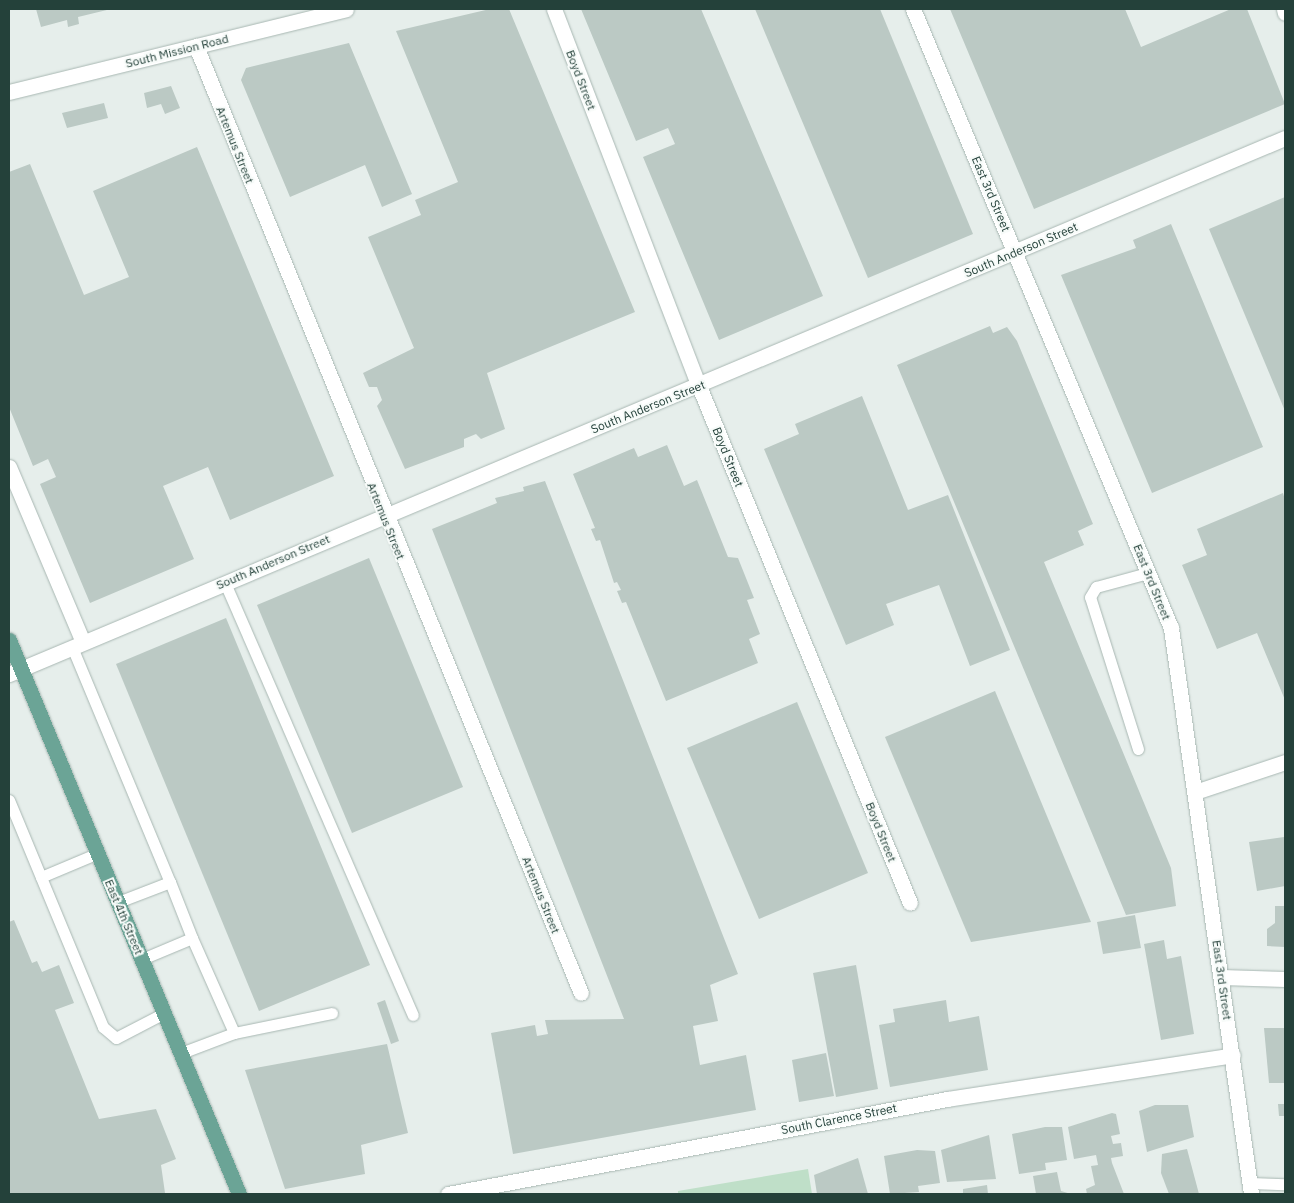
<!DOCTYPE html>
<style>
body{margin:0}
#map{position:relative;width:1294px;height:1203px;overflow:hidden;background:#e6eeeb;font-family:"IBM Plex Sans",sans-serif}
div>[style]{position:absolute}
.green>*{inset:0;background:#bfdfc8}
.building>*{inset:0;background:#bbc9c4}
.roads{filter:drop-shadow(0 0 1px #a8b7b2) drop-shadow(0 0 1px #a8b7b2)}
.service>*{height:11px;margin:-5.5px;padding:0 5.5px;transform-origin:5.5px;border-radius:5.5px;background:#fff}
.minor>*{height:15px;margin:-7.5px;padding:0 7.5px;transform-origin:7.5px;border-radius:7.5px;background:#fff}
.tertiary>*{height:15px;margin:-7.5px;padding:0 7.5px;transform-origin:7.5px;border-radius:7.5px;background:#fff}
.primary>*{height:15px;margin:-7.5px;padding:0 7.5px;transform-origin:7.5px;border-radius:7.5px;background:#6ba496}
span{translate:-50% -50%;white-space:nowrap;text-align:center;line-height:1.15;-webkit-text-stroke:4px #f7fbf9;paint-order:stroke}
.street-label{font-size:12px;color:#24413a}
.frame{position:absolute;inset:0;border:10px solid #24413a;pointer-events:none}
</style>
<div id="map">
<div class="green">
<div style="clip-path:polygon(808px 1169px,812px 1194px,678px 1194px,678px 1191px)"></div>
</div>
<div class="building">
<div style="clip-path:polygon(36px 9px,111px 9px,78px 17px,79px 24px,68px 27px,67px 20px,41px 27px)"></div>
<div style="clip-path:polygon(490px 9px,509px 9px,635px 312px,487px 373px,505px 429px,481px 439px,476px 434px,464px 439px,464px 447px,405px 469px,377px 406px,382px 400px,377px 387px,369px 387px,363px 373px,414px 348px,368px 237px,421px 215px,415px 200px,458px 182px,396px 31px)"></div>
<div style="clip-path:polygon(581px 9px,701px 9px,823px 296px,719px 340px,643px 157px,675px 144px,668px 128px,636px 141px)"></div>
<div style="clip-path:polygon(755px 9px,880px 9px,973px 234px,868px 278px)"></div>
<div style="clip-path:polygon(950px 9px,1125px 9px,1141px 47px,1231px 9px,1247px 9px,1285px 104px,1034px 209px)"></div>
<div style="clip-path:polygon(349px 43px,412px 194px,382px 207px,365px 165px,290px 197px,241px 80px,246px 68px)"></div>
<div style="clip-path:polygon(171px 86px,180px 108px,165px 114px,161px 104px,147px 108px,144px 93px)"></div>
<div style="clip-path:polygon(104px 103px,108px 118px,67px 128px,62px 113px)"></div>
<div style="clip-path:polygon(197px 147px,334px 476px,230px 520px,208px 467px,163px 486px,194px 559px,90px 603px,40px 484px,56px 477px,48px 459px,33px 466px,9px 407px,9px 172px,30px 164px,84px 295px,129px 277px,93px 191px)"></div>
<div style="clip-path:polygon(1285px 197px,1285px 411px,1209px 229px)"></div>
<div style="clip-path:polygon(1171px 224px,1263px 447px,1152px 493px,1061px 275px,1136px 248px,1133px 240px)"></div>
<div style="clip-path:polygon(990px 326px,993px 333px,1007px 327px,1017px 341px,1093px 524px,1078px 531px,1084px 545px,1044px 562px,1171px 868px,1176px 906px,1126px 915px,897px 365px)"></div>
<div style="clip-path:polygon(862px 396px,908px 510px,948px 495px,1010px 650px,970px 666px,939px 585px,886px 604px,894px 625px,846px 645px,764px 449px,799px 434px,795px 424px)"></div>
<div style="clip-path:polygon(667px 445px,684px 486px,697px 480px,728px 557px,738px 558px,754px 598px,747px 600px,760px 634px,749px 639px,758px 663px,666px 701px,626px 602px,622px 603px,617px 591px,621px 590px,617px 582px,614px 583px,600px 540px,596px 541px,591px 529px,595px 528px,573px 474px,634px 448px,638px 457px)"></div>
<div style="clip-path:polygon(545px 481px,738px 974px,710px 985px,718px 1021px,693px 1026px,700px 1065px,746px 1055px,756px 1110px,513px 1154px,491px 1033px,535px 1025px,537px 1036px,548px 1034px,545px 1020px,624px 1019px,432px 529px,497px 503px,495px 498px,524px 491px,523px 487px)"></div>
<div style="clip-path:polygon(1283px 493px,1285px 500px,1285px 700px,1257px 633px,1217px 649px,1182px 565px,1207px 555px,1197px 529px)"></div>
<div style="clip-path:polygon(369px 558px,463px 787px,352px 833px,257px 605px)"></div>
<div style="clip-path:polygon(226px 618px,370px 965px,259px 1011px,116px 664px)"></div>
<div style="clip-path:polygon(995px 691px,1091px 922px,971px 942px,885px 737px)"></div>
<div style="clip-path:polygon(797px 702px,868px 873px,759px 919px,687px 748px)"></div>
<div style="clip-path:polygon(1284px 837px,1285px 886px,1257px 891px,1249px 842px)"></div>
<div style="clip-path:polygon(1275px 906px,1285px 906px,1285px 947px,1267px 946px,1267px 929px,1275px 923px)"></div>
<div style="clip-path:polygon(1135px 915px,1141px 948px,1103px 954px,1097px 922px)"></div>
<div style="clip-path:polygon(14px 920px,32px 963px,37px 961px,42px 972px,59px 965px,74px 1003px,55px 1010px,99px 1119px,156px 1109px,176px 1159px,161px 1165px,165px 1193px,9px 1194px,9px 922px)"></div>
<div style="clip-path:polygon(1164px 940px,1167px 959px,1181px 956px,1194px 1034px,1161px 1040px,1144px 944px)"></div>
<div style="clip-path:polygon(856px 965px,878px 1089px,836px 1097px,813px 973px)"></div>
<div style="clip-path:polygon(385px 1000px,399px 1041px,391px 1044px,377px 1003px)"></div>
<div style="clip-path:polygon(946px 1000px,949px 1022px,979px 1016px,988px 1070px,890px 1087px,879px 1025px,895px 1022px,893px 1009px)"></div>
<div style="clip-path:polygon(1264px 1028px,1285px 1028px,1284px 1083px,1269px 1083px)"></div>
<div style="clip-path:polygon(387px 1044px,408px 1133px,361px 1145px,365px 1174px,285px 1189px,245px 1070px)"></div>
<div style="clip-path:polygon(826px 1053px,834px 1096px,799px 1102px,792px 1060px)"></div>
<div style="clip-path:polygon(1278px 1104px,1285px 1104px,1285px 1116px,1279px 1116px)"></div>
<div style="clip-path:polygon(1155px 1105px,1188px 1105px,1194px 1137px,1147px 1152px,1139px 1111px)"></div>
<div style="clip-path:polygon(1112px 1113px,1116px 1114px,1120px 1134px,1111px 1136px,1113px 1144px,1121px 1143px,1123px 1156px,1111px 1158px,1112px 1163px,1124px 1194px,1087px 1194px,1086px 1189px,1095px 1185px,1091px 1166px,1098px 1165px,1096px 1155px,1074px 1159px,1068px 1127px)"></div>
<div style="clip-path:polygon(1045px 1127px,1062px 1127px,1067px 1160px,1045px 1163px,1046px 1170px,1019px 1174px,1012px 1134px)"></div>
<div style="clip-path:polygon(989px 1135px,996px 1179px,947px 1182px,941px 1150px)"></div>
<div style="clip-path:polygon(1187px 1149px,1199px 1194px,1169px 1194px,1161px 1173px,1162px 1154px)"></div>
<div style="clip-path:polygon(917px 1150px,935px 1151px,940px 1183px,918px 1186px,919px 1192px,890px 1194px,884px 1156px)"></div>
<div style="clip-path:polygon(858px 1158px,868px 1194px,817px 1194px,814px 1175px)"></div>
<div style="clip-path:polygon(1057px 1172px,1061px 1191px,1071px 1194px,1036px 1194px,1033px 1176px)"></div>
<div style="clip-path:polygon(987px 1185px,988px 1194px,963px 1194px,963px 1189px)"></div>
</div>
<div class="roads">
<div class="service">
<div style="left:225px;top:583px;width:471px;rotate:66.5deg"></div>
<div style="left:72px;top:647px;width:255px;rotate:67.4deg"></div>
<div style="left:170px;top:882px;width:56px;rotate:159deg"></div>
<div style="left:1138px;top:749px;width:159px;rotate:-107.5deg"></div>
<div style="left:1090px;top:597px;width:12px;rotate:-59deg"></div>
<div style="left:1096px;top:587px;width:54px;rotate:-15.1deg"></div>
<div style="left:9px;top:800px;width:246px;rotate:67.5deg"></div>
<div style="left:103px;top:1027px;width:17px;rotate:40deg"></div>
<div style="left:116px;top:1038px;width:54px;rotate:-27.5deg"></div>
<div style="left:41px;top:877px;width:62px;rotate:-22.8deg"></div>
<div style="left:192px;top:938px;width:104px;rotate:66.1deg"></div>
<div style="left:142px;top:959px;width:54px;rotate:-22.8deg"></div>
<div style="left:192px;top:938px;width:60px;rotate:-111.4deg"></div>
<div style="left:181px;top:1053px;width:57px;rotate:-20.7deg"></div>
<div style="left:234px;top:1033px;width:100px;rotate:-11.5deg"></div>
<div style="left:1250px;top:1183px;width:35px;rotate:2deg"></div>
</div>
<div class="minor">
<div style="left:554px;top:9px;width:404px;rotate:69deg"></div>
<div style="left:699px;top:386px;width:558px;rotate:67.8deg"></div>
<div style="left:913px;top:9px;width:671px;rotate:67.37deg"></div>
<div style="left:1171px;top:628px;width:572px;rotate:81.95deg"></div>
<div style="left:1284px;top:9px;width:4px;rotate:76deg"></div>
<div style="left:196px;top:46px;width:1022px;rotate:67.88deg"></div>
<div style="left:9px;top:467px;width:190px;rotate:67.1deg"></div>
<div style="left:9px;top:674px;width:1384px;rotate:-22.79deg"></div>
<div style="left:1195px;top:792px;width:95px;rotate:-18.4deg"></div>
<div style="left:1221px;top:977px;width:64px;rotate:1.8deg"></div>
<div style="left:448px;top:1194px;width:508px;rotate:-10.78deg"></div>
<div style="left:947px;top:1099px;width:289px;rotate:-8.7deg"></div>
</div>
<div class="tertiary">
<div style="left:9px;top:92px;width:347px;rotate:-13.8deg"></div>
</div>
<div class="primary">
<div style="left:9px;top:640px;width:600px;rotate:67.45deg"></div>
</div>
</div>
<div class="street-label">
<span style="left:177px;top:51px;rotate:-14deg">South Mission Road</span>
<span style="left:581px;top:80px;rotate:69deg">Boyd Street</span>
<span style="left:235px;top:145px;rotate:68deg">Artemus Street</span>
<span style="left:991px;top:194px;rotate:67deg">East 3rd Street</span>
<span style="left:1021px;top:250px;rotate:-23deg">South Anderson Street</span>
<span style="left:648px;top:407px;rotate:-22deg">South Anderson Street</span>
<span style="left:728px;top:457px;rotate:68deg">Boyd Street</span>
<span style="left:386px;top:521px;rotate:68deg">Artemus Street</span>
<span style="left:273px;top:562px;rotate:-23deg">South Anderson Street</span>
<span style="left:1152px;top:582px;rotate:68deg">East 3rd Street</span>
<span style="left:881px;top:832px;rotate:68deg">Boyd Street</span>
<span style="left:541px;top:895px;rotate:68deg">Artemus Street</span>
<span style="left:124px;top:917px;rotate:67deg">East 4th Street</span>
<span style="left:1222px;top:980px;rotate:82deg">East 3rd Street</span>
<span style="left:839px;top:1119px;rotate:-11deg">South Clarence Street</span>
</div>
<div class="frame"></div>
</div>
